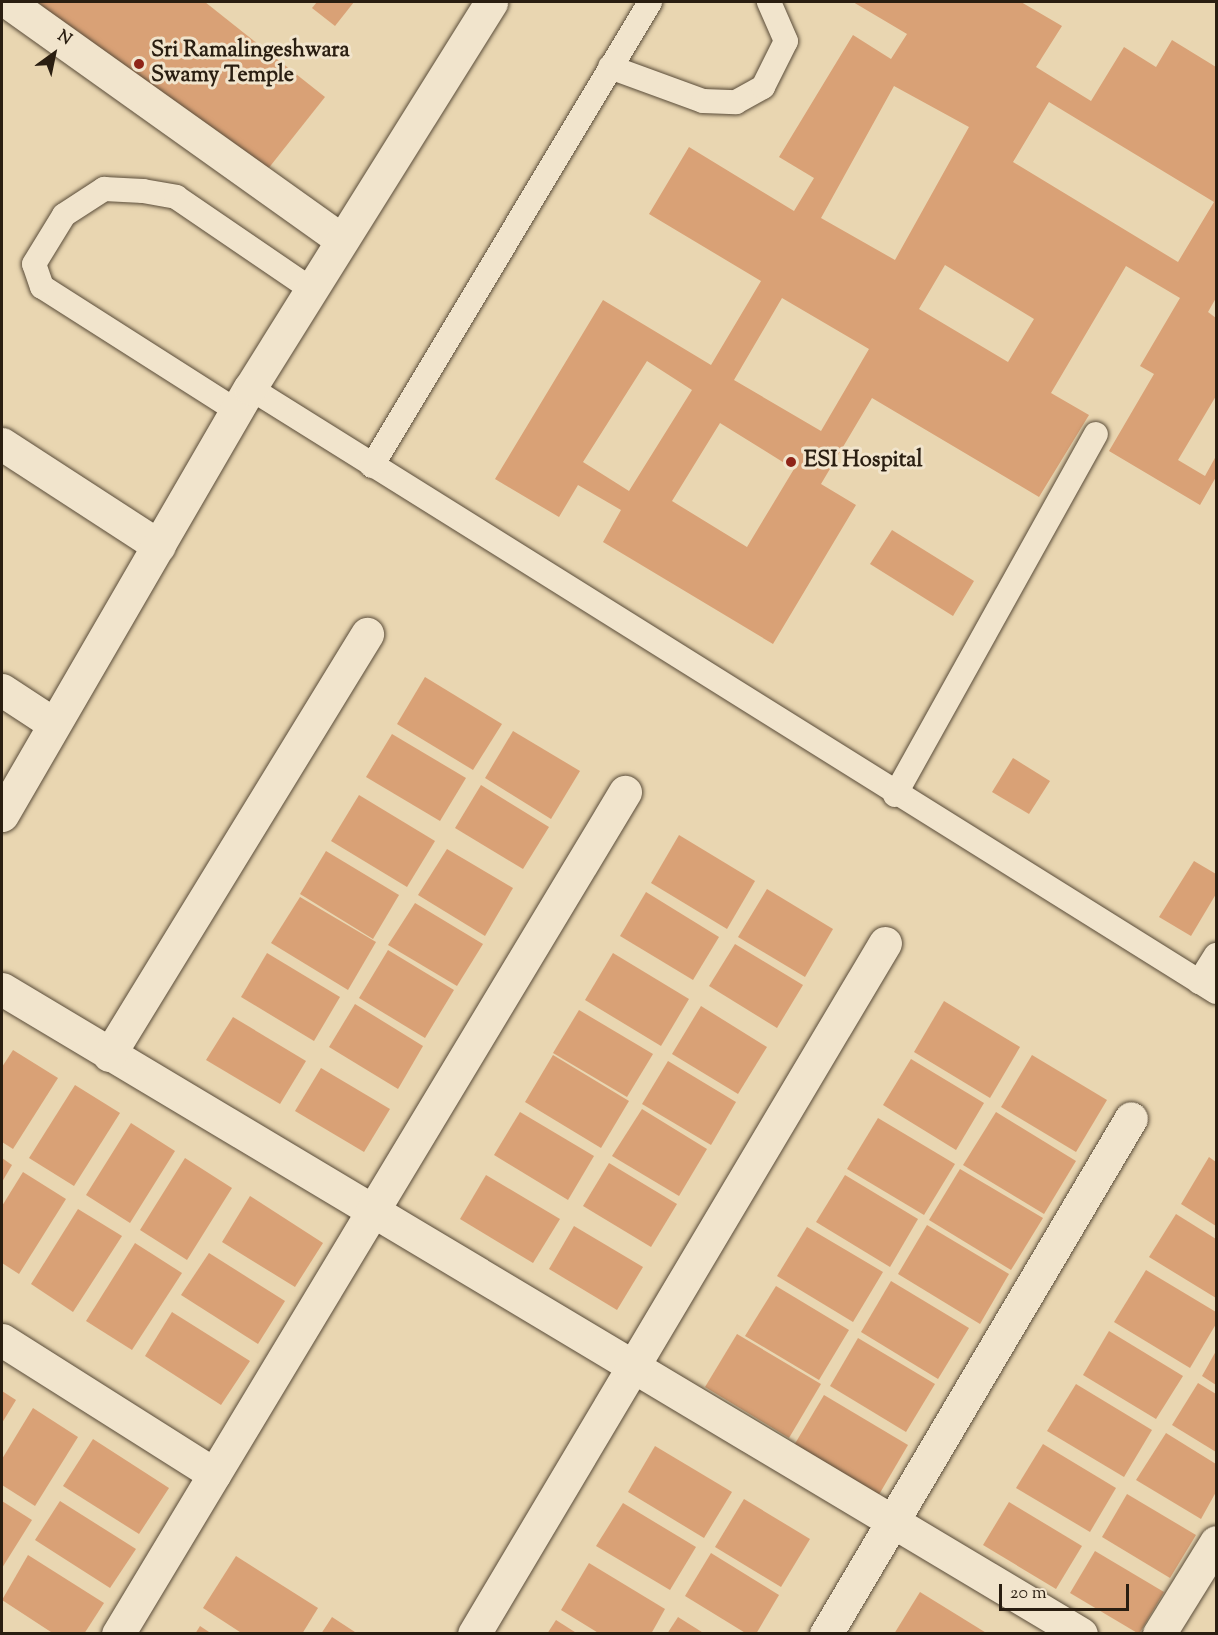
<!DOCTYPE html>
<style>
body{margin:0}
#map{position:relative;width:1218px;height:1635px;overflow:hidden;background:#e9d6b1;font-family:"Sorts Mill Goudy",serif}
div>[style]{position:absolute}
.building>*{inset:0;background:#d9a176}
.roads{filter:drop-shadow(0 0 2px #5a4c39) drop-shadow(0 0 2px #5a4c39)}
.service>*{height:24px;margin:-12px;padding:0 12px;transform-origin:12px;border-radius:12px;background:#f1e4cc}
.minor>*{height:33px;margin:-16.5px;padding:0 16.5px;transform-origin:16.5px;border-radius:16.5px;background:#f1e4cc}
.dots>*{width:16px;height:16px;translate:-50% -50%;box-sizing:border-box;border:3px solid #f1e4cc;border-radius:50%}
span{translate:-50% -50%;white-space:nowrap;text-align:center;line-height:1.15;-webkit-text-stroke:6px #f1e4cc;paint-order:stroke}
.poi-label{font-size:22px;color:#2a1e11;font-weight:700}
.left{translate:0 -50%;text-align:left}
.frame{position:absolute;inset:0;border:3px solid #2a1e11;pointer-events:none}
.north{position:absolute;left:24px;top:24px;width:60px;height:60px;-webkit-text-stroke:4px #f1e4cc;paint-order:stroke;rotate:33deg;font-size:16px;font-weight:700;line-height:24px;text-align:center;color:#2a1e11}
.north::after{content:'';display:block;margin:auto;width:21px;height:27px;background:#2a1e11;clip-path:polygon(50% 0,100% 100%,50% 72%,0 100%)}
.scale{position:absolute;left:999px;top:1584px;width:130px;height:27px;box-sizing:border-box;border:3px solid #2a1e11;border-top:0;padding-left:8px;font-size:18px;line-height:21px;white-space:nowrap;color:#2a1e11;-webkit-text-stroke:4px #f1e4cc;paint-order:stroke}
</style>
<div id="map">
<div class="building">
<div style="clip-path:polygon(37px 2px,205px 2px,325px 97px,260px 179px)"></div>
<div style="clip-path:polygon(317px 2px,354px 2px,335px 26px,312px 8px)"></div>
<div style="clip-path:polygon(evenodd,853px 2px,1021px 2px,1062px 26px,1036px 67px,1091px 101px,1124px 47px,1156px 67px,1172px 40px,1216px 67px,1216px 298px,1208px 312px,1216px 318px,1216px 396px,1178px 460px,1205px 476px,1216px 456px,1216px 477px,1200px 505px,1109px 451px,1154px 374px,1140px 366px,1180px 298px,1126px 266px,1051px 393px,1089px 415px,1039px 497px,872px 398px,821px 484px,856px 505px,773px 644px,603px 542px,621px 510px,578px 485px,559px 517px,495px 479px,603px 300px,711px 365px,761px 281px,649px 214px,689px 147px,794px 211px,814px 178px,779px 157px,853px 35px,891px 59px,907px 34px,853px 2px,894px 86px,969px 127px,895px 260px,821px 218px,894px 86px,853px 2px,1049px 102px,1214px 202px,1178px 262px,1013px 162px,1049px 102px,853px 2px,945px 265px,1034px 319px,1008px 362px,919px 309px,945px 265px,853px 2px,782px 298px,869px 349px,821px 431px,734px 380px,782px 298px,853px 2px,647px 361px,692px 390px,629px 491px,583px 462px,647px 361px,853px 2px,720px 423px,794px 469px,747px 547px,672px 501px,720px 423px)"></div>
<div style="clip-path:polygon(892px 530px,974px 581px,953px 616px,870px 564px)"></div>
<div style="clip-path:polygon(425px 677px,502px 724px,473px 770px,397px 724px)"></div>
<div style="clip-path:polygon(513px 731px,580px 771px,551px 819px,485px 778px)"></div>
<div style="clip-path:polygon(392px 734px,466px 778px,440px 821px,366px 777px)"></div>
<div style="clip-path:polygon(1013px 758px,1050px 781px,1029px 814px,992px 792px)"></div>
<div style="clip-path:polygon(481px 785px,549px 827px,523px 869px,455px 828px)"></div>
<div style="clip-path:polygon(359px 795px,435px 841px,407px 887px,331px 841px)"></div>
<div style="clip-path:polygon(679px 835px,755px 881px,727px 929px,651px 883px)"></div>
<div style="clip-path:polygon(447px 849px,513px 888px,485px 936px,418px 895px)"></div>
<div style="clip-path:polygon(326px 851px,399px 895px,373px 939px,300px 894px)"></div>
<div style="clip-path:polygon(1194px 861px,1216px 874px,1216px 894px,1191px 936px,1159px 917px)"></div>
<div style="clip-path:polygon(767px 889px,833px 929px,805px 977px,738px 937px)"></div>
<div style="clip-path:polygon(646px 892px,719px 937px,693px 980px,620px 936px)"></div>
<div style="clip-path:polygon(300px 897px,376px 942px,348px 990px,271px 943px)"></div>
<div style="clip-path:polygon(415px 903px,483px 944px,457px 986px,388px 945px)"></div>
<div style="clip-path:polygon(735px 944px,803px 985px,777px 1028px,709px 986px)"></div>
<div style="clip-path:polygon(388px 950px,454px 990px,425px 1038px,359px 998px)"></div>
<div style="clip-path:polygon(267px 953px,340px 997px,314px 1041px,241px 997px)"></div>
<div style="clip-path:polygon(613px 953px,689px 999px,661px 1046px,585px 1000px)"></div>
<div style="clip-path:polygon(944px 1001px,1020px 1047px,990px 1098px,914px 1052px)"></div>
<div style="clip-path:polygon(355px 1004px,423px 1046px,398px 1089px,329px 1047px)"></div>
<div style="clip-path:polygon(701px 1006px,767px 1047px,738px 1094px,672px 1054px)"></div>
<div style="clip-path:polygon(579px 1010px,653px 1054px,627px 1097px,553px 1053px)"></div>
<div style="clip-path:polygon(233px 1017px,306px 1061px,280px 1104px,206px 1060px)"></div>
<div style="clip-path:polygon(13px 1050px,58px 1078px,13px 1149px,2px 1142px,2px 1067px)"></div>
<div style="clip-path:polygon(553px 1055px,629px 1101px,601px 1148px,525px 1102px)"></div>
<div style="clip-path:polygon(1032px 1055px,1107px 1100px,1076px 1152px,1001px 1107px)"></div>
<div style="clip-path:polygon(911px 1059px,984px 1103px,956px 1150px,883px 1105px)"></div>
<div style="clip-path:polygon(668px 1061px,736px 1102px,711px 1145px,642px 1104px)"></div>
<div style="clip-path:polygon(321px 1068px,390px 1109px,364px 1152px,295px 1111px)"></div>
<div style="clip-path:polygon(75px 1085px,120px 1113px,74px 1186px,29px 1158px)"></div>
<div style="clip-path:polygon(642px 1109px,707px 1149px,679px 1196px,612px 1156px)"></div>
<div style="clip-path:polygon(520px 1112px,594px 1156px,568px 1200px,494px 1155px)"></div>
<div style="clip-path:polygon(996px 1112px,1076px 1161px,1044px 1214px,963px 1165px)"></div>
<div style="clip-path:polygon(878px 1118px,955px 1164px,924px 1215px,847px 1169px)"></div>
<div style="clip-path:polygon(131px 1123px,175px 1151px,130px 1223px,86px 1195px)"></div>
<div style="clip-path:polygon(1209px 1157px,1216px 1162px,1216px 1226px,1181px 1204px)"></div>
<div style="clip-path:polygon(2px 1158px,12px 1165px,2px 1182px)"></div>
<div style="clip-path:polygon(185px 1158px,232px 1188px,187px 1260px,140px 1230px)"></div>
<div style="clip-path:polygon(609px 1163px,677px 1204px,651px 1247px,583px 1206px)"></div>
<div style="clip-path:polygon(960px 1169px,1043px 1218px,1011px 1270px,929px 1220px)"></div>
<div style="clip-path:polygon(23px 1172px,66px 1199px,19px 1274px,2px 1263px,2px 1206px)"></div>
<div style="clip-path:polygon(486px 1175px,560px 1219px,533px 1263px,460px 1219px)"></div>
<div style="clip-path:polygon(845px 1175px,918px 1219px,890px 1267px,816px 1222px)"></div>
<div style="clip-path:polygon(250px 1196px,323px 1243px,295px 1287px,222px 1242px)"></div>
<div style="clip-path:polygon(78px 1209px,122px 1236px,73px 1312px,31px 1284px)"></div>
<div style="clip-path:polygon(1176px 1214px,1216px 1239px,1216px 1298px,1149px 1257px)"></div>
<div style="clip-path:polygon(927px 1225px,1009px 1274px,980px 1324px,898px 1274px)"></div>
<div style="clip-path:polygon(574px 1226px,643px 1267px,617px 1310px,549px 1269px)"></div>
<div style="clip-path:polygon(807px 1227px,883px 1272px,853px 1322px,777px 1276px)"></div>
<div style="clip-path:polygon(135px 1243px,182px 1273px,132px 1350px,86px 1321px)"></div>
<div style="clip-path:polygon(209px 1253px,285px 1301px,258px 1344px,181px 1295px)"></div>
<div style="clip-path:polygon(1146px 1270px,1216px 1312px,1216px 1324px,1190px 1368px,1114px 1322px)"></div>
<div style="clip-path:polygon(891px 1281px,969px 1328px,938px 1379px,861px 1332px)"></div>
<div style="clip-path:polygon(776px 1286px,849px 1330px,819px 1380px,745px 1336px)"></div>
<div style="clip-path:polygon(172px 1312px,250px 1361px,221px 1405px,145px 1356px)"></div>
<div style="clip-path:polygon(1109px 1331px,1183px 1376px,1156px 1419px,1083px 1375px)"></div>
<div style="clip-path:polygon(737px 1334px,821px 1384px,789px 1438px,705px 1387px)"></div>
<div style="clip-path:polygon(858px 1338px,935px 1384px,906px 1432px,830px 1386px)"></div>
<div style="clip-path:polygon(1216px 1351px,1216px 1385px,1202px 1376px)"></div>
<div style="clip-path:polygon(1198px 1383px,1216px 1394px,1216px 1452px,1172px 1425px)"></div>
<div style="clip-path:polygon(1076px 1384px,1152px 1430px,1124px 1477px,1047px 1431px)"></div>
<div style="clip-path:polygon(2px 1391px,16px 1400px,2px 1423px)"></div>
<div style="clip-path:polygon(824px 1395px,908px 1445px,877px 1498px,793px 1447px)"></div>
<div style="clip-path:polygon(33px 1408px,78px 1437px,35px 1506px,2px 1485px,2px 1459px)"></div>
<div style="clip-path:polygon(1166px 1433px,1216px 1464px,1216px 1492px,1201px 1519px,1136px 1480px)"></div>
<div style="clip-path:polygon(93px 1439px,169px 1488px,139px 1534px,63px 1486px)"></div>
<div style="clip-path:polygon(1043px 1444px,1116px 1488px,1090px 1532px,1016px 1488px)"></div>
<div style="clip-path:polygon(655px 1446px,732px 1492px,704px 1538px,628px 1492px)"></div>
<div style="clip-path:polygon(1127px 1494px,1196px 1535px,1170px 1578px,1102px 1537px)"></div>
<div style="clip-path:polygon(744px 1499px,810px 1539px,781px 1587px,715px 1547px)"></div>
<div style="clip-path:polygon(2px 1501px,32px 1520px,2px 1568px)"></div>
<div style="clip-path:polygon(60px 1501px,136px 1549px,110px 1588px,35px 1540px)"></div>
<div style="clip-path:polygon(1009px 1502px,1082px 1546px,1056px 1589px,983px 1545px)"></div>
<div style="clip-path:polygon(623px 1503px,696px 1547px,670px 1590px,596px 1546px)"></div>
<div style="clip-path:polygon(1095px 1551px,1164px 1592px,1139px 1634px,1070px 1593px)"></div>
<div style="clip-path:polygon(711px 1553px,779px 1595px,756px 1634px,747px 1634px,685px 1596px)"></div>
<div style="clip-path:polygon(28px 1555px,104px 1603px,84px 1634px,54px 1634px,2px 1600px)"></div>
<div style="clip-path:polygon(236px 1556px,318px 1608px,302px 1634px,243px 1634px,203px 1608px)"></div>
<div style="clip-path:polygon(589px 1563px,665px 1609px,651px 1634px,600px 1634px,561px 1610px)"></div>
<div style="clip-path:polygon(920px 1592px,988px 1634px,894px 1634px)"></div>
<div style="clip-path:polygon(332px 1617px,358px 1634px,321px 1634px)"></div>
<div style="clip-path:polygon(678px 1617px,705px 1634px,667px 1634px)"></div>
<div style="clip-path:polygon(556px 1620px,578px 1634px,547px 1634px)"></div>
<div style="clip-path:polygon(200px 1626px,212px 1634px,195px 1634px)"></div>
</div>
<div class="roads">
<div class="service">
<div style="left:610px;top:67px;width:99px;rotate:20.1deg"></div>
<div style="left:703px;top:101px;width:33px;rotate:2deg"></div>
<div style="left:736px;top:102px;width:31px;rotate:-29deg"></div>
<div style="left:763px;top:87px;width:51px;rotate:-63.4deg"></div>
<div style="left:786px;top:41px;width:43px;rotate:-113.6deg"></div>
<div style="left:250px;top:388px;width:1139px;rotate:32.02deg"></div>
<div style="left:237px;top:411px;width:231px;rotate:-147.5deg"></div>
<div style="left:42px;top:287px;width:24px;rotate:-109deg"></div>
<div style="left:34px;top:264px;width:57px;rotate:-58.5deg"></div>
<div style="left:64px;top:215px;width:48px;rotate:-33deg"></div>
<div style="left:104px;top:189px;width:39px;rotate:3deg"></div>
<div style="left:143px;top:191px;width:34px;rotate:10deg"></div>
<div style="left:176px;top:197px;width:163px;rotate:34.3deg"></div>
<div style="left:372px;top:466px;width:541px;rotate:-59.07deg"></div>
<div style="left:895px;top:795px;width:413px;rotate:-60.9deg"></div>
<div style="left:1199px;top:982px;width:32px;rotate:-58deg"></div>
</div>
<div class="minor">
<div style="left:8px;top:2px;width:410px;rotate:35.5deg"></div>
<div style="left:2px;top:444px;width:187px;rotate:33deg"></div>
<div style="left:2px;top:690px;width:62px;rotate:33.2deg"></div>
<div style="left:2px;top:815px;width:494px;rotate:-59.9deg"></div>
<div style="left:250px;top:388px;width:455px;rotate:-58deg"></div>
<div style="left:2px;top:989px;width:1257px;rotate:30.87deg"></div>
<div style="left:109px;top:1055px;width:494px;rotate:-58.5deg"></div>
<div style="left:2px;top:1340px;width:251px;rotate:32.3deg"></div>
<div style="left:118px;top:1634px;width:983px;rotate:-58.95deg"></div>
<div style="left:474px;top:1634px;width:804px;rotate:-59.26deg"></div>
<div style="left:826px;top:1634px;width:599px;rotate:-59.41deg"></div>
<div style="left:1159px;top:1634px;width:108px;rotate:-58.2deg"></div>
</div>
</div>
<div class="dots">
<div style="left:139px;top:64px;background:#8f2418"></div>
<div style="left:791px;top:462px;background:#8f2418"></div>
</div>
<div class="poi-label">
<span class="left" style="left:151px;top:64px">Sri Ramalingeshwara<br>Swamy Temple</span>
<span class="left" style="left:804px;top:462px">ESI Hospital</span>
</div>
<div class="frame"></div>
<div class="north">N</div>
<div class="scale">20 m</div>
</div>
